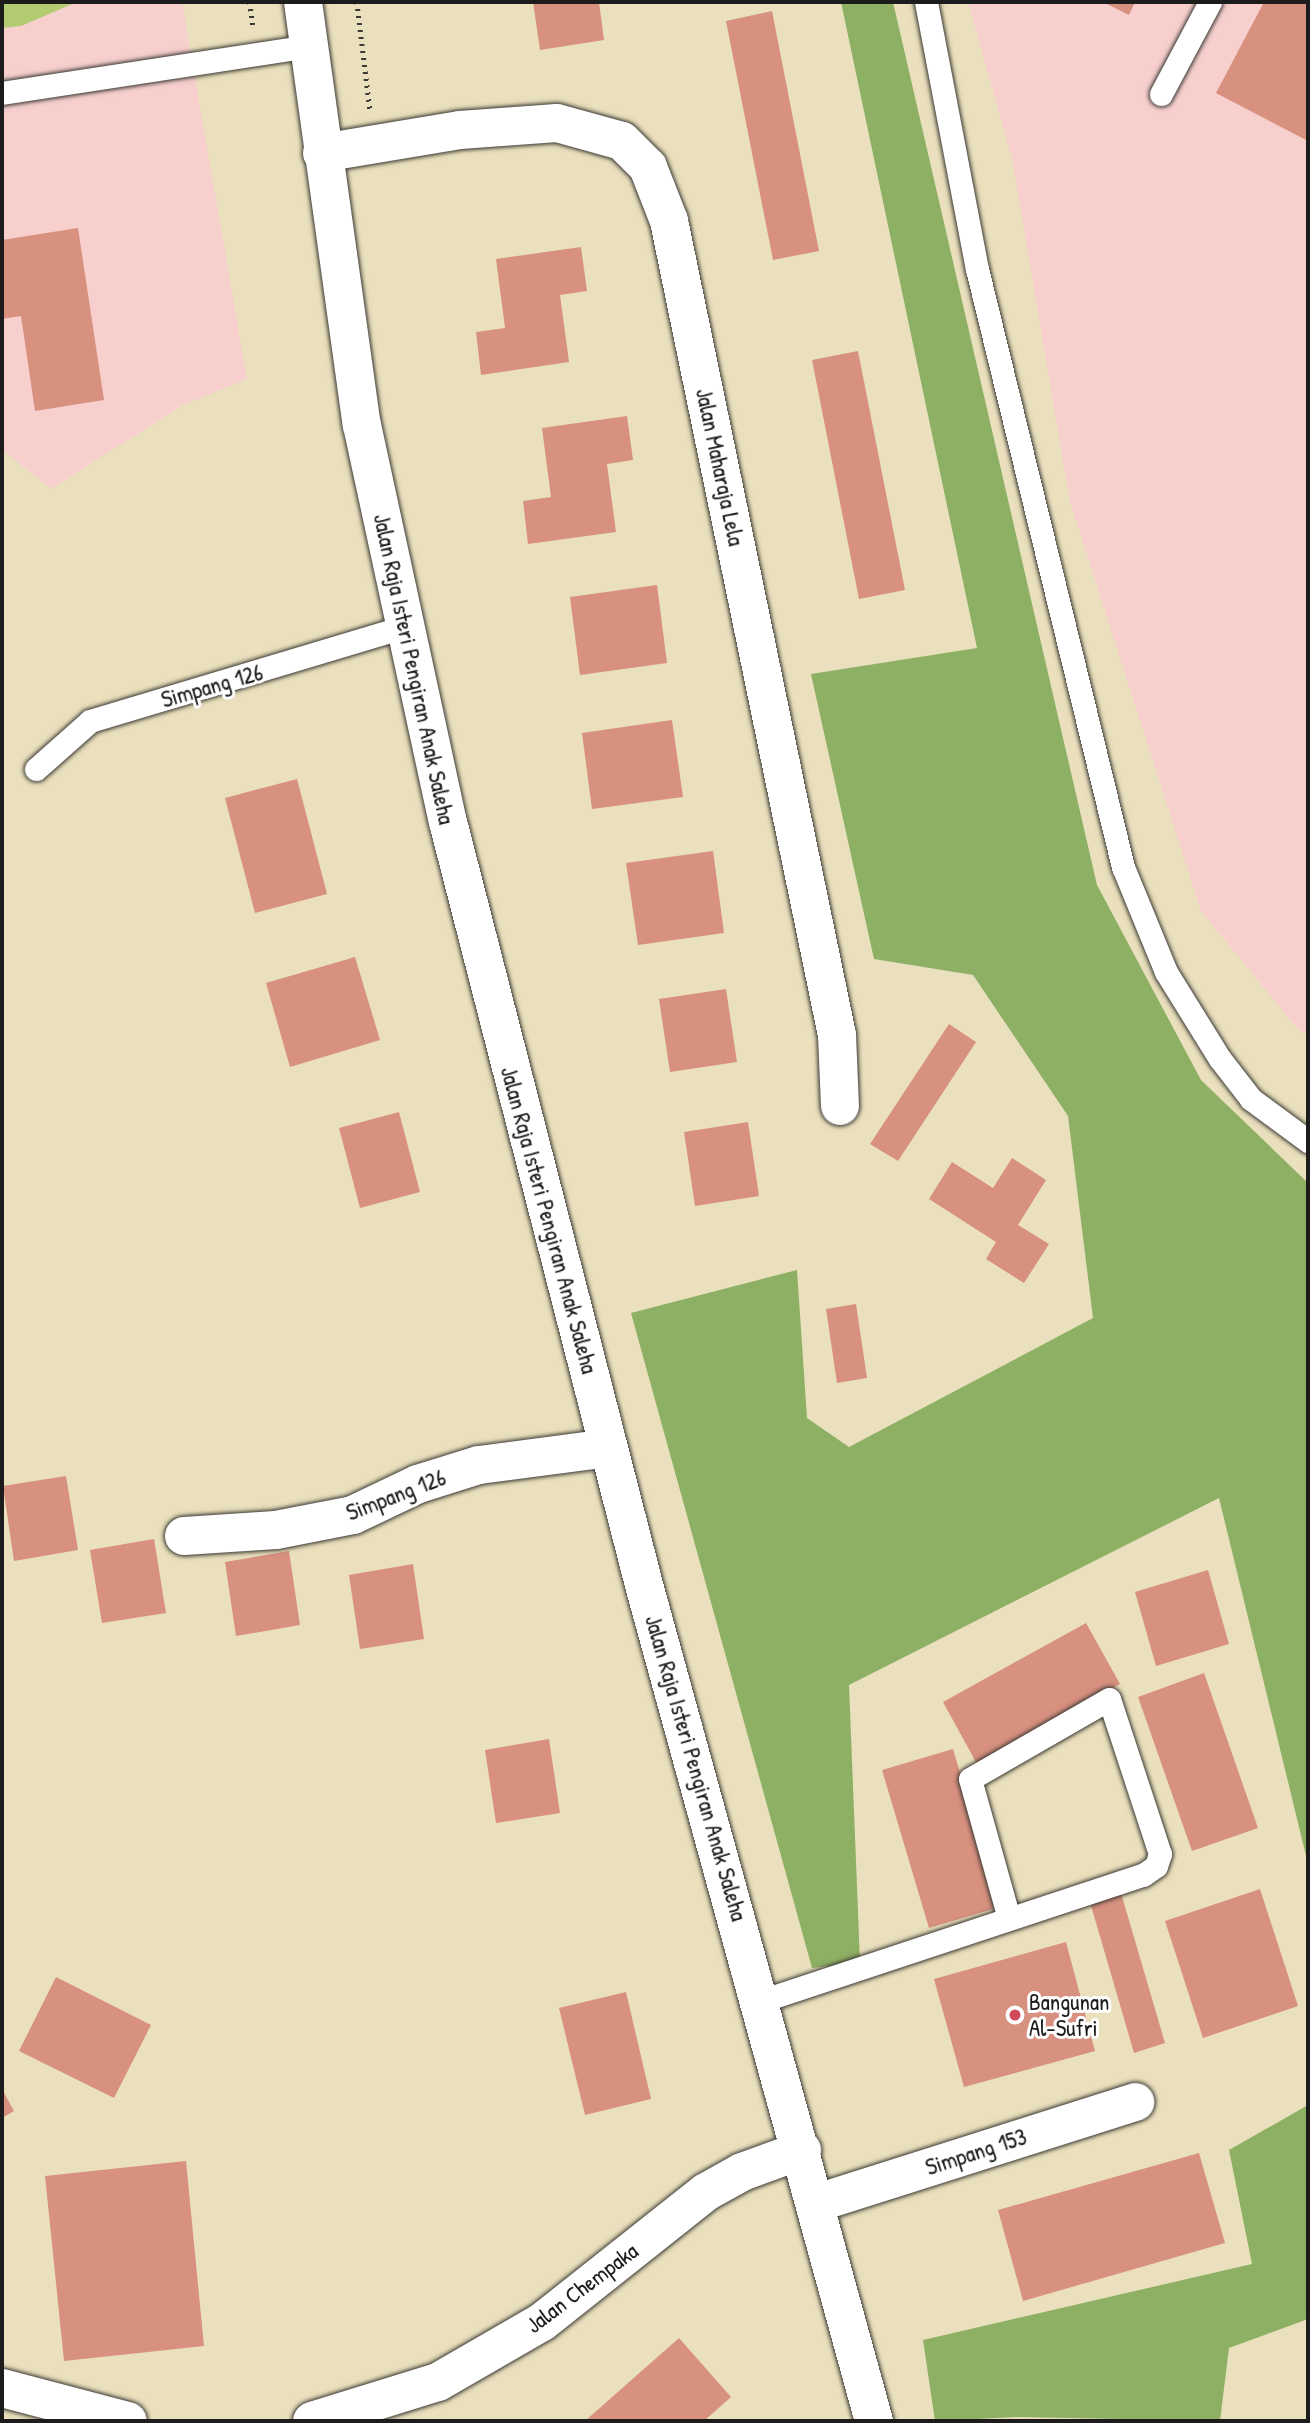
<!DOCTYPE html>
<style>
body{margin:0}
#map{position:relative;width:1310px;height:2423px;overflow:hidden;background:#eae0bd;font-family:"Patrick Hand",sans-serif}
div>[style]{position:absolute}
.built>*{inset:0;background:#f7d0ce}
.green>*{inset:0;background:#b3cc72}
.forest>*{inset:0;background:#8eb064}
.building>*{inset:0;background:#d8907f}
.path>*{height:4.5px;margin-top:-2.25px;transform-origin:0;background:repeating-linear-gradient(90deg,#3b3934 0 2px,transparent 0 7px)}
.roads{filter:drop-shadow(0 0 2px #3b3934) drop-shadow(0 0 2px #3b3934)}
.lane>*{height:23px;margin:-11.5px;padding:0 11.5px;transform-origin:11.5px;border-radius:11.5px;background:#fff}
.street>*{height:38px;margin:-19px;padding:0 19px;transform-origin:19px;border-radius:19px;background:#fff}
.primary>*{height:38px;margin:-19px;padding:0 19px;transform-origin:19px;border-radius:19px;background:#fff}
.dots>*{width:19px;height:19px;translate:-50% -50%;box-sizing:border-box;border:4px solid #fff;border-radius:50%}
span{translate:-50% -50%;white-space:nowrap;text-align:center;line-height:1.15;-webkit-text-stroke:6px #fff;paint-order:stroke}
.street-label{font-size:23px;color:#1c1c1c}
.poi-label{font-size:23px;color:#1c1c1c}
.left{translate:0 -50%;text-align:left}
.frame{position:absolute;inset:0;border:4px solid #1c1c1c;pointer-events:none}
</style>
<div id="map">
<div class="built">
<div style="clip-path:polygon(2px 2px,182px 2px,247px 379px,183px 405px,51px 489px,2px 450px)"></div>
<div style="clip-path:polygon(968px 2px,1308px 2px,1308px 1035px,1297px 1028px,1201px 911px,1070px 502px,1012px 159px)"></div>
</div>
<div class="green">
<div style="clip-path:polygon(2px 2px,77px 2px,21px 26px,2px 28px)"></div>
</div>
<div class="forest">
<div style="clip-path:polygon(841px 2px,893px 2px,1097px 885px,1201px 1080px,1308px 1183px,1308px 1864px,1219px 1498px,849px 1685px,860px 1962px,812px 1968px,631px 1313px,797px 1270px,807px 1418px,849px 1447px,1093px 1318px,1068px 1116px,973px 975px,874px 959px,811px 674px,977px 648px)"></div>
<div style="clip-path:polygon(1308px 2105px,1308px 2319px,1229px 2348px,1220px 2421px,1018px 2417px,935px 2421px,923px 2340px,1252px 2264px,1229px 2150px)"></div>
</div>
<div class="building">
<div style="clip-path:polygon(533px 2px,599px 2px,604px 40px,540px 50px)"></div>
<div style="clip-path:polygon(1103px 2px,1135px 2px,1129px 15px)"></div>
<div style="clip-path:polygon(1264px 2px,1308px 2px,1308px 141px,1216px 93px)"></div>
<div style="clip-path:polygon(772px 11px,819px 251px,773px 260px,726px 21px)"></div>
<div style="clip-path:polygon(78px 228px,104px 400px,35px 411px,21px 316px,2px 319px,2px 240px)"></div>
<div style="clip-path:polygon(581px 247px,587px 291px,560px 295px,569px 362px,481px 375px,476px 332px,505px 328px,496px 259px)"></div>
<div style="clip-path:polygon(858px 351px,905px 590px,859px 599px,812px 360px)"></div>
<div style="clip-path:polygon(627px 416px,633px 460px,607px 464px,616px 532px,528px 544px,523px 501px,551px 497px,542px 428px)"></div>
<div style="clip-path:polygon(657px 585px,667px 663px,580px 675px,570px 597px)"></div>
<div style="clip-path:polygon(672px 720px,683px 797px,592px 809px,582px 733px)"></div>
<div style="clip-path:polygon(297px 779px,327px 894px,255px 913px,225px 798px)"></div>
<div style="clip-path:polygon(713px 851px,724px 933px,638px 945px,626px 863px)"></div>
<div style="clip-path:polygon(355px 957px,380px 1040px,290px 1067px,266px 983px)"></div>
<div style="clip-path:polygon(726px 989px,737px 1062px,670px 1072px,659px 999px)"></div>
<div style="clip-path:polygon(949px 1024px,976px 1042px,898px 1161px,870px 1144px)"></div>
<div style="clip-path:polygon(399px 1112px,420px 1192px,360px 1208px,339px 1128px)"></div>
<div style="clip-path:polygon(748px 1122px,759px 1196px,695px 1206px,684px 1132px)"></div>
<div style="clip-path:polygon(1012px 1158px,1046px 1180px,1018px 1225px,1049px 1244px,1024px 1283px,986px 1259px,996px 1242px,929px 1199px,952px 1162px,993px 1188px)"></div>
<div style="clip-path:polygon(856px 1304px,867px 1378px,837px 1383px,826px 1309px)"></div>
<div style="clip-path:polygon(66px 1476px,78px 1550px,14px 1561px,3px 1486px)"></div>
<div style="clip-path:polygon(154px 1539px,166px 1613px,102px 1623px,90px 1550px)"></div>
<div style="clip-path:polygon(289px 1551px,300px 1625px,236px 1636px,225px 1562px)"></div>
<div style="clip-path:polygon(413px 1564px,424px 1639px,360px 1649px,349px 1575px)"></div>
<div style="clip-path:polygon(1208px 1570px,1229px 1644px,1156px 1666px,1135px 1592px)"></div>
<div style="clip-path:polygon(1086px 1623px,1120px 1684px,977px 1764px,943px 1702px)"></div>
<div style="clip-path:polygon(1204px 1673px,1258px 1828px,1192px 1851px,1138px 1697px)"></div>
<div style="clip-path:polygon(549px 1739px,560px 1813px,496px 1823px,485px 1750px)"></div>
<div style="clip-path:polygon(953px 1749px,1000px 1907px,929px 1928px,882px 1770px)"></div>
<div style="clip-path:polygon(1260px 1889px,1298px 2006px,1203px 2038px,1165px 1921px)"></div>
<div style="clip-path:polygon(1121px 1893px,1165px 2043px,1134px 2053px,1090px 1902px)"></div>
<div style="clip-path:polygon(1066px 1942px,1095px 2051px,964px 2087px,934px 1979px)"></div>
<div style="clip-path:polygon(56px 1977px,151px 2025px,114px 2098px,19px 2051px)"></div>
<div style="clip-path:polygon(626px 1992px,651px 2099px,585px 2115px,559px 2008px)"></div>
<div style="clip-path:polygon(2px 2089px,14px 2111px,2px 2118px)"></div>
<div style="clip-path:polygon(1199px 2153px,1225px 2243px,1023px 2301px,998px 2210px)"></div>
<div style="clip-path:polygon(186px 2161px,204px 2346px,64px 2361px,45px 2176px)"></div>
<div style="clip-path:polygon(679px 2338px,731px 2397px,704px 2421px,585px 2421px)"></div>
</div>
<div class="path">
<div style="left:250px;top:2px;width:23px;rotate:83deg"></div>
<div style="left:357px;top:2px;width:108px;rotate:83.1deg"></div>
</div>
<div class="roads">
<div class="lane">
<div style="left:926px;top:2px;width:272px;rotate:79.2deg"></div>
<div style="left:977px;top:269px;width:616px;rotate:76.28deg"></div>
<div style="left:1123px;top:867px;width:113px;rotate:67.7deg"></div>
<div style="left:1166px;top:972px;width:102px;rotate:58.2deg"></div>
<div style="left:1220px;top:1059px;width:51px;rotate:52.2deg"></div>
<div style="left:1251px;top:1099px;width:71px;rotate:36.4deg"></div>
<div style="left:2px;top:93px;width:310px;rotate:-8.7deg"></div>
<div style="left:1161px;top:94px;width:104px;rotate:-62deg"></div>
<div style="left:36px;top:769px;width:72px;rotate:-41.6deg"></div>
<div style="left:90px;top:721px;width:327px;rotate:-16.7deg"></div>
<div style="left:761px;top:2001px;width:402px;rotate:-18.3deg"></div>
<div style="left:1143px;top:1875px;width:16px;rotate:-35deg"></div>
<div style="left:1156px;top:1866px;width:13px;rotate:-72deg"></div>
<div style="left:1160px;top:1854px;width:163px;rotate:-108.2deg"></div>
<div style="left:1109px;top:1699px;width:160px;rotate:150.1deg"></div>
<div style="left:970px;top:1779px;width:145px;rotate:74.4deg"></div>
</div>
<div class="street">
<div style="left:322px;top:153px;width:140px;rotate:-9.5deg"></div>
<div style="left:460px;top:130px;width:97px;rotate:-4.1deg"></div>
<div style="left:557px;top:123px;width:67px;rotate:15.5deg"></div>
<div style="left:622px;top:141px;width:37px;rotate:45deg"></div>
<div style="left:648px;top:167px;width:58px;rotate:68.7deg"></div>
<div style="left:669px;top:221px;width:831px;rotate:78.34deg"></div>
<div style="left:837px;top:1035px;width:71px;rotate:87.6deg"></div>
<div style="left:184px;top:1536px;width:92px;rotate:-3.7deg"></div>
<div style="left:276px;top:1530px;width:78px;rotate:-11deg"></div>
<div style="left:353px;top:1515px;width:72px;rotate:-25.5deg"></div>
<div style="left:418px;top:1484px;width:64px;rotate:-17.3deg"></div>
<div style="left:479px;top:1465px;width:130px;rotate:-7.5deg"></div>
<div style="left:817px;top:2203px;width:334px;rotate:-17.6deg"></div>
<div style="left:2px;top:2388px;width:130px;rotate:14.7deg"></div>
<div style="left:312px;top:2421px;width:132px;rotate:-17.2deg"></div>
<div style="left:438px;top:2382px;width:120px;rotate:-30deg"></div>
<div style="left:542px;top:2322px;width:209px;rotate:-38.4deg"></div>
<div style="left:706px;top:2192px;width:41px;rotate:-29.1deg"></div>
<div style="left:742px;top:2172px;width:64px;rotate:-20.1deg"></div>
</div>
<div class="primary">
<div style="left:303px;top:2px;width:427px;rotate:82.1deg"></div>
<div style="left:362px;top:425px;width:406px;rotate:77.8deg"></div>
<div style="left:448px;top:822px;width:788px;rotate:75.59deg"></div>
<div style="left:644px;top:1585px;width:867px;rotate:74.62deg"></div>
</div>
</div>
<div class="dots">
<div style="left:1015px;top:2015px;background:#d1495b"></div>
</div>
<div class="street-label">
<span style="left:720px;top:467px;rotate:78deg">Jalan Maharaja Lela</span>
<span style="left:414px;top:669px;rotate:78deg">Jalan Raja Isteri Pengiran Anak Saleha</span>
<span style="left:212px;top:686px;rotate:-16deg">Simpang 126</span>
<span style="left:549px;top:1220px;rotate:75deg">Jalan Raja Isteri Pengiran Anak Saleha</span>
<span style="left:396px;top:1495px;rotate:-21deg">Simpang 126</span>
<span style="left:696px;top:1768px;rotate:74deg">Jalan Raja Isteri Pengiran Anak Saleha</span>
<span style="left:976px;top:2152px;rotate:-18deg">Simpang 153</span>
<span style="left:582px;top:2288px;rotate:-37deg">Jalan Chempaka</span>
</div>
<div class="poi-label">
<span class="left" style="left:1029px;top:2015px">Bangunan<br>Al-Sufri</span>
</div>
<div class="frame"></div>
</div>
